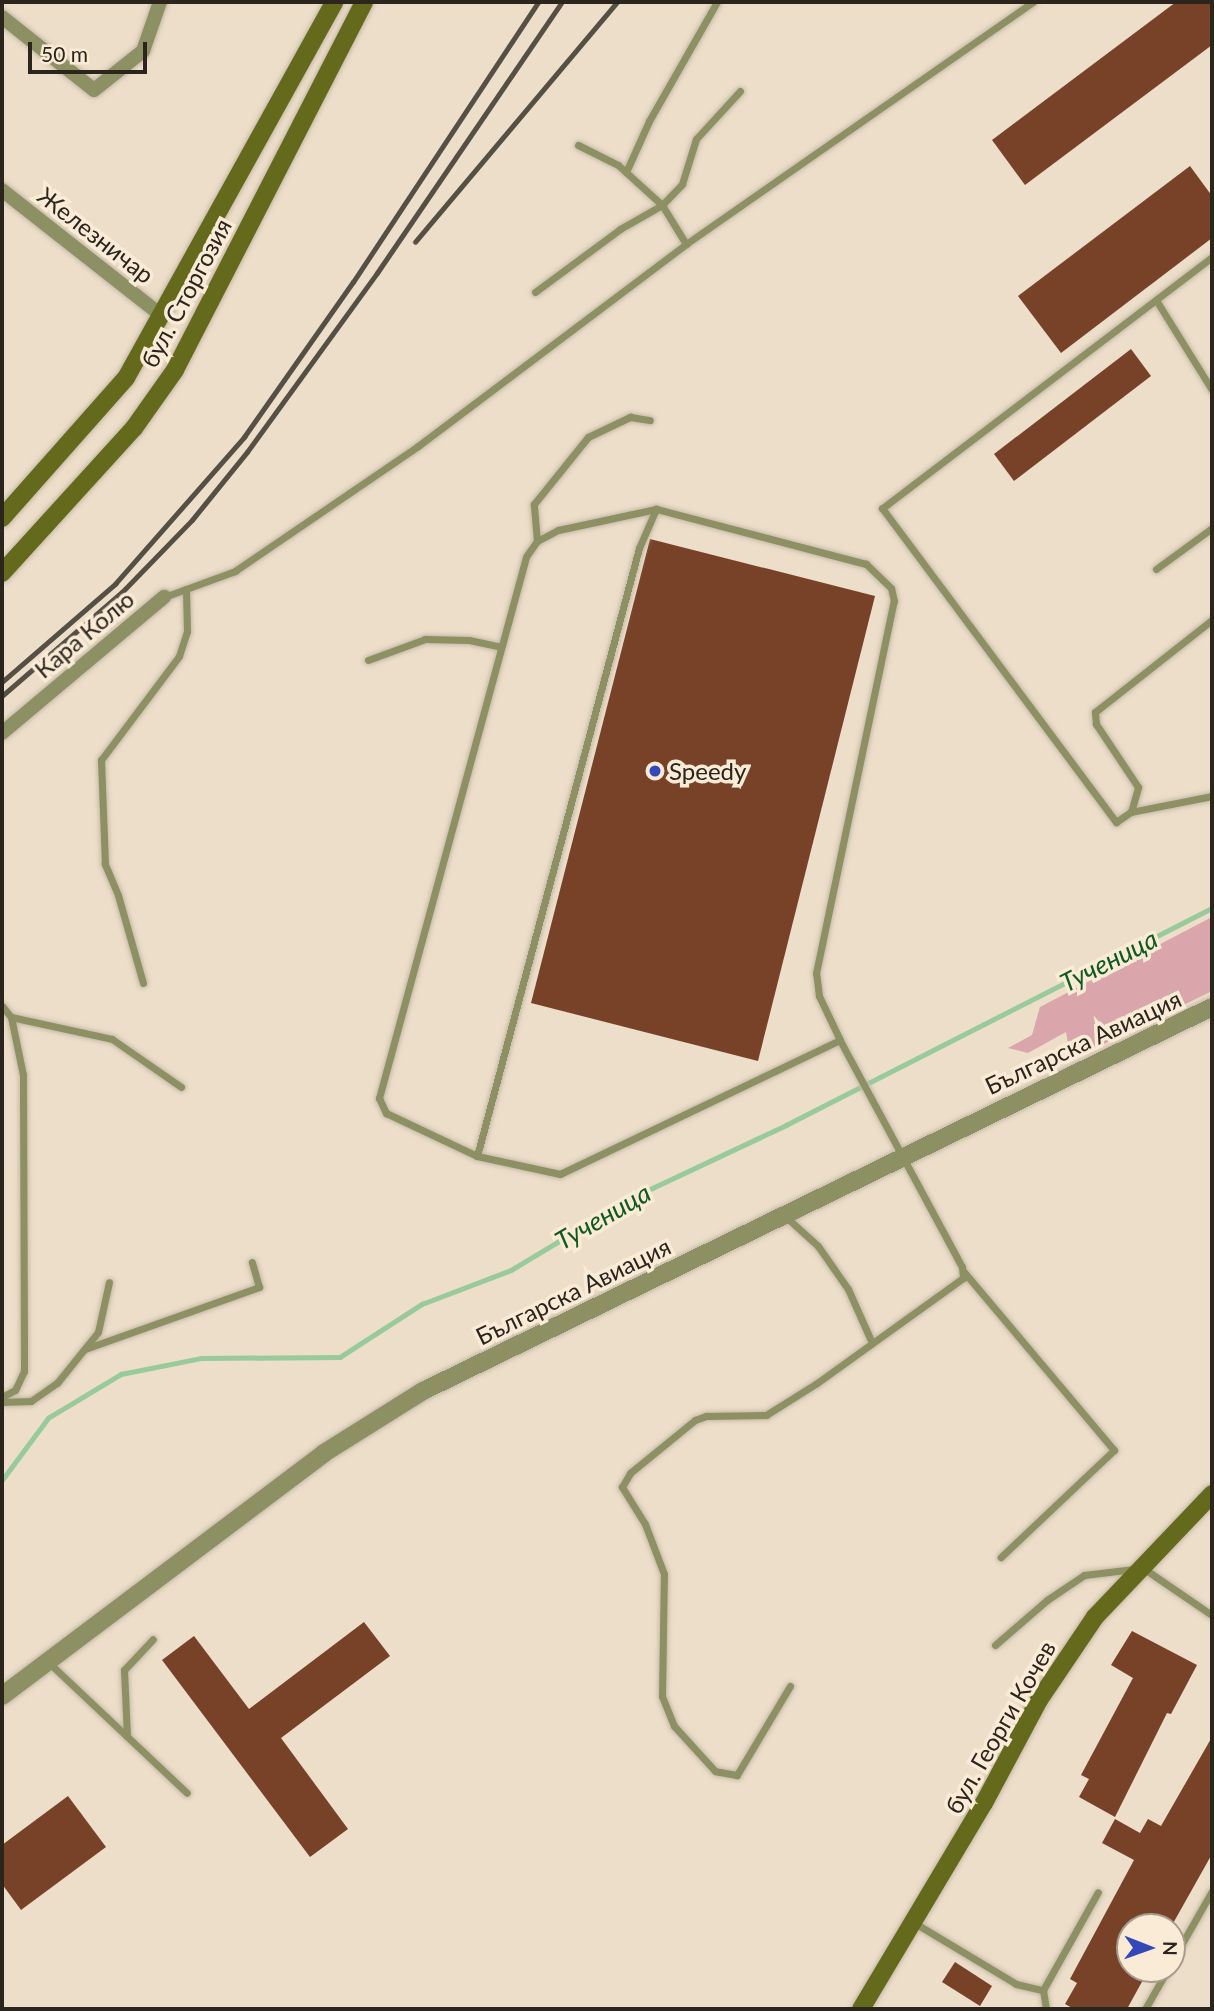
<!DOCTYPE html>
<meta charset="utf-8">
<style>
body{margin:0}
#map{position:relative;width:1214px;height:2011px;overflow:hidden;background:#ecdec9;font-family:Lato,sans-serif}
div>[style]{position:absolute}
.green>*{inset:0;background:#daa5ab}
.stream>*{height:4.5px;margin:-2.25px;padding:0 2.25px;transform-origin:2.25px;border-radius:2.25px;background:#98ca9b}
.building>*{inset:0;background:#784229}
.roads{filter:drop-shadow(0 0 2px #c5b9a7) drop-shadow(0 0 2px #c5b9a7)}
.service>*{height:7px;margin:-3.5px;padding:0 3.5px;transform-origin:3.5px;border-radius:3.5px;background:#8c9062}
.minor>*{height:14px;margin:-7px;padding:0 7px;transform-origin:7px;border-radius:7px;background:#8c9062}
.tertiary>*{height:18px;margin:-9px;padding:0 9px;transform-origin:9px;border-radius:9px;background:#8c9062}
.secondary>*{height:18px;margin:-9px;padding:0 9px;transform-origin:9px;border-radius:9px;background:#65691c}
.rail>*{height:4.5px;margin:-2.25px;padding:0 2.25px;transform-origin:2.25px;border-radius:2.25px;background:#564f44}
.dots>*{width:19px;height:19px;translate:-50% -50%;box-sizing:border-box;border:4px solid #f9ebd6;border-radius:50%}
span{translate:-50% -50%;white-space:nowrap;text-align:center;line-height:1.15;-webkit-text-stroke:7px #f9ebd6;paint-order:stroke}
.street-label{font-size:24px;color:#2b251e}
.poi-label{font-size:24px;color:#2b251e}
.left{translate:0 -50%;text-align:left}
.water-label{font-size:26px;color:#10591f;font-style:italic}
.frame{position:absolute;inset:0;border:4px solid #2b251e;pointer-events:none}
.north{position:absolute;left:1116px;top:1913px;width:70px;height:70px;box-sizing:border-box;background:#f9ebd6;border:2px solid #a79c8c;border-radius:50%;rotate:91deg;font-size:19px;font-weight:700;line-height:28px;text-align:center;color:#2b251e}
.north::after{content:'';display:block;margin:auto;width:24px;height:32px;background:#3548ba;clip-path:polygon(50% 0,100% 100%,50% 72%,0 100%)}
.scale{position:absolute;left:28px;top:42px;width:119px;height:32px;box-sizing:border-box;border:4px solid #2b251e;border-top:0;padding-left:9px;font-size:21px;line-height:24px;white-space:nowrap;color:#2b251e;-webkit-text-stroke:5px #f9ebd6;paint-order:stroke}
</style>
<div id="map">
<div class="green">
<div style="clip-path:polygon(1212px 917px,1212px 991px,1071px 1060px,1066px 1032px,1028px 1053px,1008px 1048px,1032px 1035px,1040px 1007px)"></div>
</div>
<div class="stream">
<div style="left:2px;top:1480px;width:77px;rotate:-53.4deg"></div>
<div style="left:48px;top:1418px;width:85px;rotate:-31.1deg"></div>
<div style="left:121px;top:1374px;width:82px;rotate:-11.3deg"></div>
<div style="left:201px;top:1358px;width:139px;rotate:-0.4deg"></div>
<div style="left:340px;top:1357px;width:98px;rotate:-32.9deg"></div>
<div style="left:422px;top:1304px;width:95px;rotate:-20.9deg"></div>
<div style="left:511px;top:1270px;width:138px;rotate:-31deg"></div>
<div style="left:629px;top:1199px;width:174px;rotate:-25.2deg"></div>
<div style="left:786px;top:1125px;width:478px;rotate:-27deg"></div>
</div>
<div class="building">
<div style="clip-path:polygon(1176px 2px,1212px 2px,1212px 45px,1025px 185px,992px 140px)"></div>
<div style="clip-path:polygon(1190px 166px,1212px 196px,1212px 238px,1061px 353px,1018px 296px)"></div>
<div style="clip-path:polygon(1131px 349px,1151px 376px,1014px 481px,994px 454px)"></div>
<div style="clip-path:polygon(650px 539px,875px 596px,758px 1061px,531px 1003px)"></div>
<div style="clip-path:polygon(364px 1622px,390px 1656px,281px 1738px,348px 1829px,310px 1857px,162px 1660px,194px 1636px,249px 1709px)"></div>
<div style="clip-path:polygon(1132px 1631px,1197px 1665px,1171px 1714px,1167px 1713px,1115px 1817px,1079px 1797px,1089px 1779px,1081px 1775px,1133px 1678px,1111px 1665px)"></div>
<div style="clip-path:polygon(1212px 1737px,1212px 1854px,1171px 1927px,1130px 1927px,1130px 1969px,1149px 1969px,1127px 2009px,1074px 2009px,1065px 2004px,1077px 1983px,1070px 1979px,1134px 1860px,1102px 1843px,1115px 1819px,1140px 1833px,1148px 1819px,1161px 1826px)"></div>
<div style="clip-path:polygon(68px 1796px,106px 1847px,21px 1910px,2px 1884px,2px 1845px)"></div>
<div style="clip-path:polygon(955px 1962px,992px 1986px,980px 2006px,942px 1982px)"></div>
</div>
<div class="roads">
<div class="service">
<div style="left:578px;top:145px;width:45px;rotate:26.6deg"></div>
<div style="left:618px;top:165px;width:59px;rotate:42.3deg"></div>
<div style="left:662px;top:205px;width:46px;rotate:58.4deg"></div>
<div style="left:626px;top:172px;width:56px;rotate:-65.7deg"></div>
<div style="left:649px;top:121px;width:137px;rotate:-60.3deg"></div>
<div style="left:1212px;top:257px;width:415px;rotate:142.7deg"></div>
<div style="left:882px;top:508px;width:392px;rotate:53.3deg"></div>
<div style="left:1116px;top:822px;width:18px;rotate:-34deg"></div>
<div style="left:1131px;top:812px;width:26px;rotate:-74deg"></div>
<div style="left:1138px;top:787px;width:76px;rotate:-123.7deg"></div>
<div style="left:1096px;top:724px;width:12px;rotate:-95deg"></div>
<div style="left:1095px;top:712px;width:149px;rotate:-38.2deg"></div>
<div style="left:535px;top:292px;width:106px;rotate:-36.5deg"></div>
<div style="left:620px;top:229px;width:48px;rotate:-29.7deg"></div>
<div style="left:662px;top:205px;width:29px;rotate:-46deg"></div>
<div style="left:682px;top:184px;width:47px;rotate:-72.7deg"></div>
<div style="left:696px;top:139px;width:65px;rotate:-47.5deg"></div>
<div style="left:1156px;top:300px;width:106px;rotate:58.1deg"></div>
<div style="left:537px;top:541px;width:37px;rotate:-95deg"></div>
<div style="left:534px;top:504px;width:86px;rotate:-51.1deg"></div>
<div style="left:588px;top:437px;width:47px;rotate:-25.5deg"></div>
<div style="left:630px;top:417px;width:20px;rotate:9deg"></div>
<div style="left:1156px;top:569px;width:69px;rotate:-36.2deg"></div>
<div style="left:164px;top:597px;width:76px;rotate:-20.1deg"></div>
<div style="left:235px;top:571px;width:222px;rotate:-34.3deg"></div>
<div style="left:418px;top:446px;width:336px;rotate:-37deg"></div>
<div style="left:686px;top:244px;width:423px;rotate:-34.9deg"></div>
<div style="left:368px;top:660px;width:61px;rotate:-20.2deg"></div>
<div style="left:425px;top:639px;width:44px;rotate:1.3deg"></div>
<div style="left:469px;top:640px;width:33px;rotate:12deg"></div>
<div style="left:1131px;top:812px;width:83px;rotate:-11.2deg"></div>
<div style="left:143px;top:983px;width:91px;rotate:-105.9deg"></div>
<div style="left:118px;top:895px;width:34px;rotate:-113deg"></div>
<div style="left:105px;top:864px;width:104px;rotate:-92.2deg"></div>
<div style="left:101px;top:760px;width:130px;rotate:-53.1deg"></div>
<div style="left:179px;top:656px;width:26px;rotate:-72deg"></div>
<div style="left:187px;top:631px;width:42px;rotate:-91.4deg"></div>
<div style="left:2px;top:1006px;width:14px;rotate:51deg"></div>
<div style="left:11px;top:1017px;width:59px;rotate:78.3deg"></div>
<div style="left:23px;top:1075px;width:296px;rotate:89.8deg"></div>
<div style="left:24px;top:1371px;width:21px;rotate:115deg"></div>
<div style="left:15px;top:1390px;width:15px;rotate:152deg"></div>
<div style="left:11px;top:1017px;width:103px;rotate:12.3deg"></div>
<div style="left:112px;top:1039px;width:84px;rotate:34.8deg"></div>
<div style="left:477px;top:1156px;width:629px;rotate:-75.08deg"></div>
<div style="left:639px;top:548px;width:43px;rotate:-66.4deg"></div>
<div style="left:786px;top:1217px;width:43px;rotate:42.2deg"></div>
<div style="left:818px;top:1246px;width:52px;rotate:55.1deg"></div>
<div style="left:848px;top:1289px;width:59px;rotate:66deg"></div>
<div style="left:964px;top:1272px;width:233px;rotate:49.9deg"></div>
<div style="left:1114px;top:1450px;width:156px;rotate:136.6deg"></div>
<div style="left:85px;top:1349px;width:185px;rotate:-19.6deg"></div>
<div style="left:259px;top:1287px;width:26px;rotate:-106deg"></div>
<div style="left:2px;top:1402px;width:29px;rotate:-2deg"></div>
<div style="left:31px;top:1401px;width:32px;rotate:-35deg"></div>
<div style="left:57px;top:1383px;width:65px;rotate:-51.2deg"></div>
<div style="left:98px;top:1332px;width:51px;rotate:-77.6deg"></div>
<div style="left:995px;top:1645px;width:69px;rotate:-40.9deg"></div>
<div style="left:1047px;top:1600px;width:45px;rotate:-34deg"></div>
<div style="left:1084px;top:1575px;width:59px;rotate:-6.8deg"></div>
<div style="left:1143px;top:1568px;width:83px;rotate:34.3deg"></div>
<div style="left:47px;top:1661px;width:192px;rotate:43.3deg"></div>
<div style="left:790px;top:1686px;width:104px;rotate:120.8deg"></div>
<div style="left:737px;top:1775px;width:22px;rotate:-170deg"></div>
<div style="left:715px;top:1771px;width:61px;rotate:-132.3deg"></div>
<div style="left:674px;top:1726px;width:32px;rotate:-112deg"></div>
<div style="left:662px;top:1696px;width:122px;rotate:-89.1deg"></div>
<div style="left:664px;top:1574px;width:53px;rotate:-110.8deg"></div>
<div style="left:645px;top:1524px;width:44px;rotate:-121.9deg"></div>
<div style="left:622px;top:1487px;width:16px;rotate:-60deg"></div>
<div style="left:630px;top:1473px;width:84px;rotate:-39.2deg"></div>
<div style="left:695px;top:1420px;width:12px;rotate:-20deg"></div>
<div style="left:706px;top:1416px;width:60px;rotate:-1deg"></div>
<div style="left:766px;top:1415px;width:60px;rotate:-32.1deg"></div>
<div style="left:817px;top:1383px;width:180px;rotate:-35.7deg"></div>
<div style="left:963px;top:1278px;width:11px;rotate:-95deg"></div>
<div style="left:962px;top:1267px;width:258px;rotate:-118.3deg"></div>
<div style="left:840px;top:1040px;width:49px;rotate:-115.5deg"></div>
<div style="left:819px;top:996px;width:23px;rotate:-97deg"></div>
<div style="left:816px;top:973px;width:380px;rotate:-78.2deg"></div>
<div style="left:894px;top:601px;width:13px;rotate:-103deg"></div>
<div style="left:891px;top:588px;width:35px;rotate:-136deg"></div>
<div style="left:866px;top:564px;width:217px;rotate:-165.3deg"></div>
<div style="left:656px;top:509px;width:100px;rotate:167.9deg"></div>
<div style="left:558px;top:530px;width:24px;rotate:152deg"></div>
<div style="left:537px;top:541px;width:19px;rotate:125deg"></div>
<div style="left:526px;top:557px;width:561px;rotate:105.2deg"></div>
<div style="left:379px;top:1098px;width:17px;rotate:65deg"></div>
<div style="left:386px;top:1113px;width:101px;rotate:25.3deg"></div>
<div style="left:477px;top:1156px;width:85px;rotate:12.2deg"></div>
<div style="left:560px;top:1174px;width:310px;rotate:-25.6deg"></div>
<div style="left:127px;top:1736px;width:66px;rotate:-92.6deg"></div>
<div style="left:124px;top:1670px;width:42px;rotate:-46.9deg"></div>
<div style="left:913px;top:1922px;width:120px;rotate:31deg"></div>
<div style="left:1016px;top:1984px;width:28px;rotate:13deg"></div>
<div style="left:1043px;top:1990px;width:19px;rotate:81deg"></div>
<div style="left:1172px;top:1961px;width:81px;rotate:-60.3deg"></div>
<div style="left:1043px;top:1990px;width:112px;rotate:-60.7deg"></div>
<div style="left:1145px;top:2009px;width:46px;rotate:-60.1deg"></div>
</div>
<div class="minor">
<div style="left:2px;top:17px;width:117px;rotate:38.4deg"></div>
<div style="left:94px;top:90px;width:63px;rotate:-38.5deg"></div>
<div style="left:143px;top:51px;width:52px;rotate:-70.9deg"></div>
<div style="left:2px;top:190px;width:204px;rotate:38.2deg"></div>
<div style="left:2px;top:733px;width:212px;rotate:-40deg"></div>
</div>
<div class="tertiary">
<div style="left:2px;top:1696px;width:403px;rotate:-37deg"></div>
<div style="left:324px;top:1453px;width:117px;rotate:-32.1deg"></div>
<div style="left:423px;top:1391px;width:877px;rotate:-25.95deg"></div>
</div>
<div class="secondary">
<div style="left:2px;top:518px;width:187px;rotate:-48.5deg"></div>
<div style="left:126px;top:378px;width:430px;rotate:-61deg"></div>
<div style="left:2px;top:573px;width:196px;rotate:-47.7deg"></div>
<div style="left:134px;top:428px;width:71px;rotate:-54.7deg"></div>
<div style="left:175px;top:370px;width:414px;rotate:-62.8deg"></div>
<div style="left:861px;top:2009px;width:240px;rotate:-59.2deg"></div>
<div style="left:984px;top:1803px;width:117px;rotate:-61.9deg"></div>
<div style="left:1039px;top:1700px;width:100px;rotate:-56deg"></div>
<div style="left:1095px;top:1617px;width:170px;rotate:-46.4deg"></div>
</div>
</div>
<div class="rail">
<div style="left:415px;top:242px;width:314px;rotate:-49.9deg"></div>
<div style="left:2px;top:682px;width:150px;rotate:-40.9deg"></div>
<div style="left:115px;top:584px;width:196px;rotate:-48.7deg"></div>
<div style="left:244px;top:437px;width:189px;rotate:-54.9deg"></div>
<div style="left:353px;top:282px;width:336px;rotate:-56.5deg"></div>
<div style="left:2px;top:696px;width:159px;rotate:-40.9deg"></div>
<div style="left:122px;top:592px;width:100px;rotate:-45.8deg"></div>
<div style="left:192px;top:520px;width:87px;rotate:-51deg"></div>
<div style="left:247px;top:452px;width:221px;rotate:-54deg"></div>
<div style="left:377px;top:273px;width:328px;rotate:-55.7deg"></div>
</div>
<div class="dots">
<div style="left:655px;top:771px;background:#3548ba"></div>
</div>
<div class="street-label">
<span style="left:96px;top:235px;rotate:38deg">Железничар</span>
<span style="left:186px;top:293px;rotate:-62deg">бул. Сторгозия</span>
<span style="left:84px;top:634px;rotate:-40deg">Кара Колю</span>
<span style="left:1083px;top:1042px;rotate:-25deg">Българска Авиация</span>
<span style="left:573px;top:1291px;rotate:-26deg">Българска Авиация</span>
<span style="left:1000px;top:1727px;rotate:-60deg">бул. Георги Кочев</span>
</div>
<div class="poi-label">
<span class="left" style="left:669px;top:771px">Speedy</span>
</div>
<div class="water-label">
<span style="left:1109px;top:961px;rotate:-27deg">Тученица</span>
<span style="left:603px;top:1217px;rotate:-30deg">Тученица</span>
</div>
<div class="frame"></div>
<div class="north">N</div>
<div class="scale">50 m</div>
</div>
